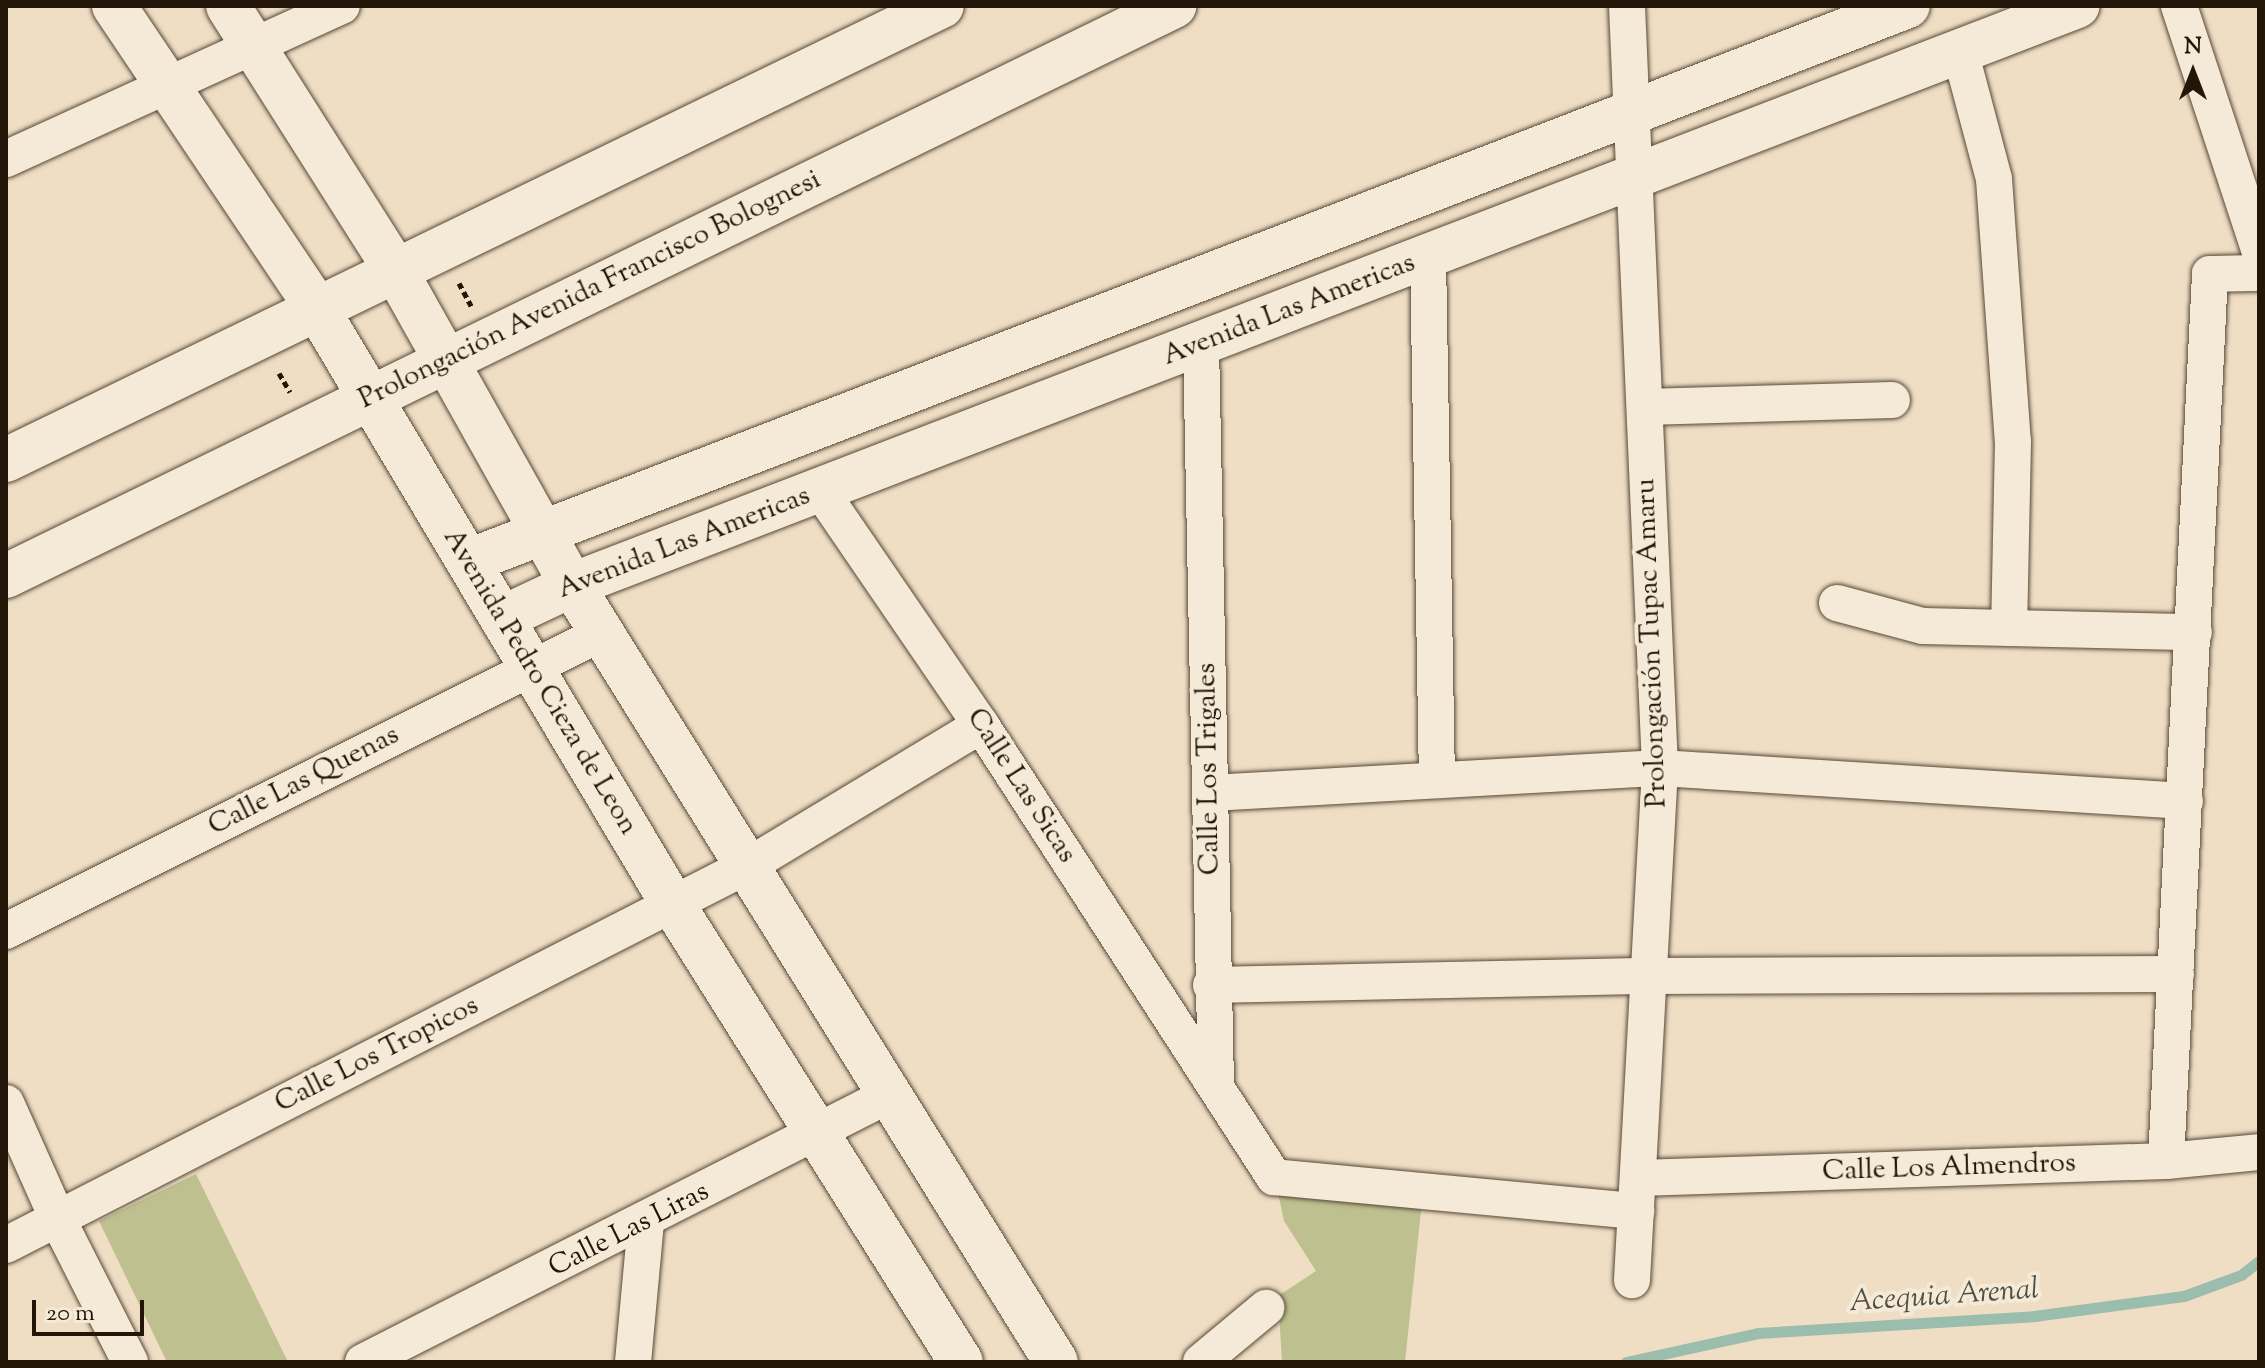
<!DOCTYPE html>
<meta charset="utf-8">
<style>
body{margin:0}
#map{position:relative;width:2265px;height:1368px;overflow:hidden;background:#efdec3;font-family:"Sorts Mill Goudy",serif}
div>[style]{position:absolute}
.green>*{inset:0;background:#bec090}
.stream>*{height:11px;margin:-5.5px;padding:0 5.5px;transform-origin:5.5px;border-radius:5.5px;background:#9bbdad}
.path>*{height:5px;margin-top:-2.5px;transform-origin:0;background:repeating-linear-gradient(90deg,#231608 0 6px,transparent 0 10px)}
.roads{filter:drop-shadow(0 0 2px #564837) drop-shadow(0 0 2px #564837)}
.minor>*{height:36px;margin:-18px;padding:0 18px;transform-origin:18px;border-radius:18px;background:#f5ead8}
.tertiary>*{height:44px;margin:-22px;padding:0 22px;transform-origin:22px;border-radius:22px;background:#f5ead8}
.secondary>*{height:44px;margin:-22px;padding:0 22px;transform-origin:22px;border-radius:22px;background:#f5ead8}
span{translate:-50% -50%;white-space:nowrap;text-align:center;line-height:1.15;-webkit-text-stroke:8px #f5ead8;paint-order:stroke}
.street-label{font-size:28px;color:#231608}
.water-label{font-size:30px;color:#4d5042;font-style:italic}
.frame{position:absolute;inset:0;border:8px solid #231608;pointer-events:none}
.north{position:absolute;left:2153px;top:32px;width:80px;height:80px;-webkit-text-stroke:6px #f5ead8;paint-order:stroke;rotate:0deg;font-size:22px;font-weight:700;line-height:32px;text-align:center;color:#231608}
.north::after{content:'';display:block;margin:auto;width:28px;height:36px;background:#231608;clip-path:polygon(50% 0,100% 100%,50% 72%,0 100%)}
.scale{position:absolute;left:32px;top:1300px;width:112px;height:36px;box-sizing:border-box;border:4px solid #231608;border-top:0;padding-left:10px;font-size:24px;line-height:28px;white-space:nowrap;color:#231608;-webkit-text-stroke:6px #f5ead8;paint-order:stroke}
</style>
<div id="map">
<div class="green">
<div style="clip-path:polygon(196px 1174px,288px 1362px,167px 1362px,99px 1221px)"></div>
<div style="clip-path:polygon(1277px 1188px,1422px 1201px,1405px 1362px,1282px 1362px,1278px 1296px,1316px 1271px,1284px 1221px)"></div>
</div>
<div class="stream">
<div style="left:1626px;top:1362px;width:135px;rotate:-12.4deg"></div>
<div style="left:1758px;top:1333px;width:277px;rotate:-3.5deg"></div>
<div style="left:2034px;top:1316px;width:151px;rotate:-7.6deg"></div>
<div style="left:2184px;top:1296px;width:61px;rotate:-20.2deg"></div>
<div style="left:2241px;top:1275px;width:23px;rotate:-38deg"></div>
</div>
<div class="path">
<div style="left:459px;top:283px;width:26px;rotate:62deg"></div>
<div style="left:279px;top:373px;width:22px;rotate:60deg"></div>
</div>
<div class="roads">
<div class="minor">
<div style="left:1627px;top:6px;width:763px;rotate:87.52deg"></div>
<div style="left:1660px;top:768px;width:513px;rotate:93.13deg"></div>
<div style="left:2179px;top:6px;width:257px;rotate:71.8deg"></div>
<div style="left:1960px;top:51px;width:132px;rotate:75.1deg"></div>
<div style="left:1994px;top:179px;width:263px;rotate:85.9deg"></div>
<div style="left:2013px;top:441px;width:187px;rotate:91.2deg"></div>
<div style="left:6px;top:159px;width:369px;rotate:-24.5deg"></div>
<div style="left:1428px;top:256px;width:524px;rotate:89.02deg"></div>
<div style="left:1201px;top:344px;width:742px;rotate:88.84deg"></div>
<div style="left:1645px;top:407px;width:247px;rotate:-1.6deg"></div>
<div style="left:820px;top:490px;width:285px;rotate:55.6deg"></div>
<div style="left:981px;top:725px;width:539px;rotate:57.05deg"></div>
<div style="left:1274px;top:1177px;width:364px;rotate:5.4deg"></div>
<div style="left:1837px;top:603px;width:89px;rotate:15deg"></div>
<div style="left:1923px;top:626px;width:271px;rotate:1.3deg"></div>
<div style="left:1211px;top:793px;width:450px;rotate:-3.2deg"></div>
<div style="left:1660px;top:768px;width:526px;rotate:3.6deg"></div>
<div style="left:6px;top:931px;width:666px;rotate:-26.57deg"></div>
<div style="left:1211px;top:985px;width:440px;rotate:-1.2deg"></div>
<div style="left:1651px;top:976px;width:525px;rotate:-0.22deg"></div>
<div style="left:6px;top:1103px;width:128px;rotate:66deg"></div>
<div style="left:58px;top:1220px;width:159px;rotate:63.1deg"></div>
<div style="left:2166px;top:1161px;width:888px;rotate:-87.16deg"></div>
<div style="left:2210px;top:274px;width:49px;rotate:-1.2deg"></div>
<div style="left:1639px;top:1178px;width:527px;rotate:-1.85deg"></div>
<div style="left:2166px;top:1161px;width:93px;rotate:-5.5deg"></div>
<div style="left:6px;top:1245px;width:835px;rotate:-27.09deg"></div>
<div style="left:749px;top:865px;width:271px;rotate:-31.1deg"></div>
<div style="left:363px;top:1362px;width:594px;rotate:-26.91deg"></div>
<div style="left:633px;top:1362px;width:141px;rotate:-84.7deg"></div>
<div style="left:1201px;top:1362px;width:85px;rotate:-39.7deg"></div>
</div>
<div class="tertiary">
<div style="left:114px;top:6px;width:362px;rotate:56.1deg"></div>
<div style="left:316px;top:307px;width:694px;rotate:59.15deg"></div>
<div style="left:672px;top:903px;width:542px;rotate:57.8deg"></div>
<div style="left:228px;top:6px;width:310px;rotate:57.6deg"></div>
<div style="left:394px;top:268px;width:364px;rotate:60.7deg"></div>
<div style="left:572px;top:585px;width:915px;rotate:58.08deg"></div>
<div style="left:469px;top:561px;width:1542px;rotate:-21.09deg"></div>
<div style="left:502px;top:618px;width:77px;rotate:-25.2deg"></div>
<div style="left:572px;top:585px;width:1613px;rotate:-21.04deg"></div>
</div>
<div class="secondary">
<div style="left:6px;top:460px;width:1040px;rotate:-25.88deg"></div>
<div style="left:6px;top:576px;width:1300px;rotate:-26.01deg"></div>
</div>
</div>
<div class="street-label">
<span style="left:590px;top:290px;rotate:-26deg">Prolongación Avenida Francisco Bolognesi</span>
<span style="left:1289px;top:310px;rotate:-21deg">Avenida Las Americas</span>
<span style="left:684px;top:543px;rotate:-21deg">Avenida Las Americas</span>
<span style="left:1652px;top:643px;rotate:-92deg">Prolongación Tupac Amaru</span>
<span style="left:540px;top:682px;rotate:59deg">Avenida Pedro Cieza de Leon</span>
<span style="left:1209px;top:769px;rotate:-91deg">Calle Los Trigales</span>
<span style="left:304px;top:781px;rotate:-27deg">Calle Las Quenas</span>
<span style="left:1021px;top:786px;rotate:57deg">Calle Las Sicas</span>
<span style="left:377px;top:1055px;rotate:-27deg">Calle Los Tropicos</span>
<span style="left:1949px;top:1168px;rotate:-2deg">Calle Los Almendros</span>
<span style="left:629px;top:1230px;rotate:-27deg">Calle Las Liras</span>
</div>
<div class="water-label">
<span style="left:1944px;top:1297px;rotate:-4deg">Acequia Arenal</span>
</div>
<div class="frame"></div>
<div class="north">N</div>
<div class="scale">20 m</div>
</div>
